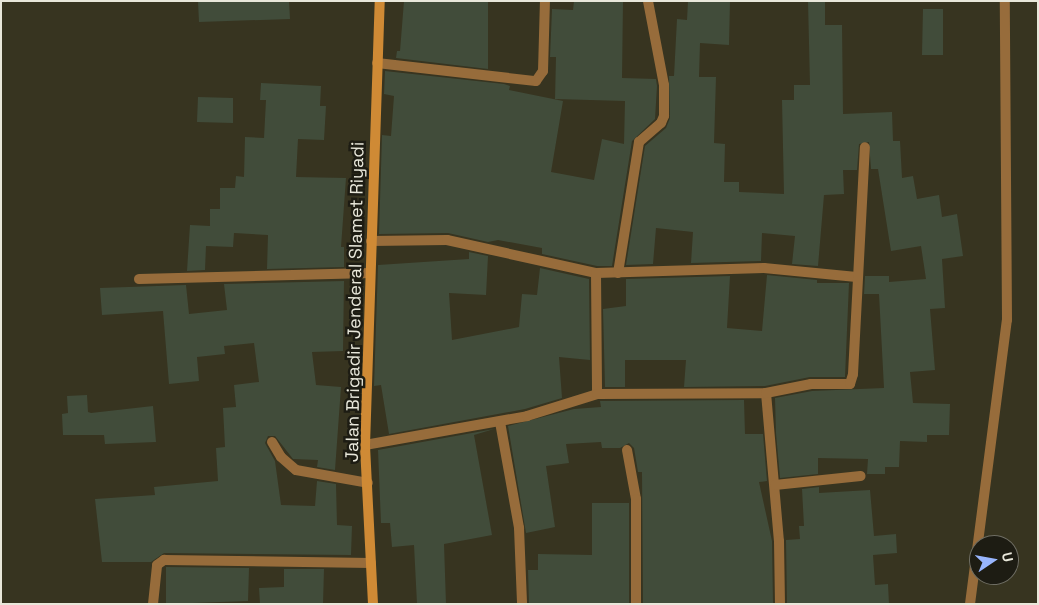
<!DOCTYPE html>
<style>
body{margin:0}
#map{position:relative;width:1039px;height:605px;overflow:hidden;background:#373420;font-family:"Space Grotesk",sans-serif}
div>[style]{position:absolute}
.building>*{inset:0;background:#414c3a}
.pedestrian>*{height:10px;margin:-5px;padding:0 5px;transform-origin:5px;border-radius:5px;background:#976c3b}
.minor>*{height:10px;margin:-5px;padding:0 5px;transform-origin:5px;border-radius:5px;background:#976c3b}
.secondary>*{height:10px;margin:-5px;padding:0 5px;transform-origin:5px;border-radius:5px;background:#cf8a35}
span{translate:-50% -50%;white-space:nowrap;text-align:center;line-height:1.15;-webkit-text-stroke:5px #1d1c13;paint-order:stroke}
.street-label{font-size:18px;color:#e8e7da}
.frame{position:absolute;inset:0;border:2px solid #e8e7da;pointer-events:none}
.north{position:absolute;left:969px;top:535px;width:50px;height:50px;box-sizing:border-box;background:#1d1c13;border:1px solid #6e6d63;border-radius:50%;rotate:78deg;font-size:14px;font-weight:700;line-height:20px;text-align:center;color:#e8e7da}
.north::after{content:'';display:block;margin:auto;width:18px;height:22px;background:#98b5fd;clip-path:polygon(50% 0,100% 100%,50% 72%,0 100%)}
</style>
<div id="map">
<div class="building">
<div style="clip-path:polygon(198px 1px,289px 1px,290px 19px,199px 22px)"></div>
<div style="clip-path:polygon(404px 1px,488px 1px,488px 69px,396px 58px,397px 51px,400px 51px)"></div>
<div style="clip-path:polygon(574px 1px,623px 1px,622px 78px,656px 79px,657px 86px,655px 119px,632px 141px,612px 266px,597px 266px,542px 254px,542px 248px,498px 240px,488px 242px,448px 233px,379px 234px,382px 135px,391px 136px,394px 96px,384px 94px,385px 71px,504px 84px,510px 86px,509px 90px,563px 101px,551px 172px,594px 180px,602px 139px,624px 144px,625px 101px,555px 99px,556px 57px,550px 57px,552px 9px,573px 10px)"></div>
<div style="clip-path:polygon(688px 1px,730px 1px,729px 45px,700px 43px,699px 77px,716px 77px,714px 143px,725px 144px,724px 182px,739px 182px,739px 192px,784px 194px,782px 100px,794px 100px,794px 85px,810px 85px,808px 1px,825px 1px,825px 25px,842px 25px,843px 114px,892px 112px,893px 141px,900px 141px,902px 178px,913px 176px,917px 199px,939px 195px,942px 217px,957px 214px,963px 256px,942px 259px,945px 308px,930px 309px,935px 370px,910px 372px,913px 403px,950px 404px,949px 435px,927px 435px,927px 442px,900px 441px,899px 467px,885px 467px,885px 474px,867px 474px,868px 459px,818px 458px,818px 474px,780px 478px,776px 433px,775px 398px,812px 391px,884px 388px,879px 294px,864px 294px,865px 276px,889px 276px,889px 282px,926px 279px,921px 246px,891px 251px,878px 169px,871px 169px,869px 142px,859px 144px,857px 170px,843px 170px,844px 194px,824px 195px,818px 266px,792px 264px,795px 236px,762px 233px,761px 261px,691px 263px,693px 232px,656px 228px,653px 264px,626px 265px,645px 146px,666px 128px,670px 118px,669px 76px,674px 76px,677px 19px,687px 20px)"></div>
<div style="clip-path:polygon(923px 9px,943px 9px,943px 55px,922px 55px)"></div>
<div style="clip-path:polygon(261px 83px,321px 86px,320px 106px,326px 106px,324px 140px,298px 139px,296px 177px,346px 178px,341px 247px,344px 247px,344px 267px,267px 269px,268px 235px,234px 233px,233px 247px,206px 246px,205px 270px,187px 271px,190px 225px,210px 226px,210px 209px,220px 209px,220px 188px,235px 188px,236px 176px,244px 177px,245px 137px,264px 138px,266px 100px,260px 100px)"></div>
<div style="clip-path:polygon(198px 97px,233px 98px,233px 123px,197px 122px)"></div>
<div style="clip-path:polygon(469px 252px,488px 256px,486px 295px,449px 293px,452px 340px,519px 327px,522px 294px,537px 295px,540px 268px,589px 279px,590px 360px,559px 357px,562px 398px,525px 409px,389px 434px,381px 385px,374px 386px,378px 265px,469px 259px)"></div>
<div style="clip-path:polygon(767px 275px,817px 280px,817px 283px,849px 283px,845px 377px,810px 377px,765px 386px,684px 387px,686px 360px,625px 360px,625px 387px,605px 387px,603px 309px,626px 306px,626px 279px,730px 276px,727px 328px,762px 331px)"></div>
<div style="clip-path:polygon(344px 281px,343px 351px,312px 352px,316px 385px,341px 387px,335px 470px,317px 467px,318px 460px,293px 459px,275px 436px,268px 436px,265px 443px,275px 461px,281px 505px,315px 506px,317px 481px,336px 484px,337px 525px,352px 526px,351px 555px,164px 553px,151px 562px,102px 562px,95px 499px,155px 495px,154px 487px,218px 481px,216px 448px,225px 447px,223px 408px,236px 407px,234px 385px,259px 382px,254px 343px,224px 346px,225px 354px,197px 357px,199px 381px,169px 384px,163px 311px,102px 315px,100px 288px,186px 285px,189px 314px,227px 310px,224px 284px)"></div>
<div style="clip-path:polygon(87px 395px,88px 412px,91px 413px,153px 406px,156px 442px,105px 444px,104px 435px,63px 435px,62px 414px,68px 413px,67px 396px)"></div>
<div style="clip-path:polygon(744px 400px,745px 434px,763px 434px,767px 481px,759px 482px,772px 541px,773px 604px,643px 604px,642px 472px,638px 472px,634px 448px,629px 443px,620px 448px,602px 448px,601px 442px,566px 444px,569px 463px,546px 466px,555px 527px,526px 533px,508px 426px,574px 409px,601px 407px,600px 401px)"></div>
<div style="clip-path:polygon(494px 429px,474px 435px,492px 535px,444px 544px,446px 604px,417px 604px,414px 545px,392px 547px,390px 523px,381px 523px,378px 450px)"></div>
<div style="clip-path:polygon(819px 487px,819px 493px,870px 490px,874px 536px,896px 534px,897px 553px,873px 555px,875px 585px,888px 584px,889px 604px,787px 604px,786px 540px,800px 539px,799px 526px,804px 526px,802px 489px)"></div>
<div style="clip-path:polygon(592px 503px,629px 503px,629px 604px,529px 604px,528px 570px,538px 570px,538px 554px,592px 555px)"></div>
<div style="clip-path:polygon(166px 567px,249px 568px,248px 601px,166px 604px)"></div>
<div style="clip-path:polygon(284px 569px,324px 569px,323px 604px,260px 604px,259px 588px,284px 587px)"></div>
</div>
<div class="pedestrian">
<div style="left:970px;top:604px;width:286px;rotate:-82.6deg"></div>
<div style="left:1007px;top:320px;width:319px;rotate:-90.4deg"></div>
</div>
<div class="minor">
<div style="left:377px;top:63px;width:160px;rotate:6.5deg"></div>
<div style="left:536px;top:81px;width:12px;rotate:-55deg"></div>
<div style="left:543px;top:71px;width:70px;rotate:-88.4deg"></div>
<div style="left:371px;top:241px;width:76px;rotate:-0.8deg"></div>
<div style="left:447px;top:240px;width:153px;rotate:12.5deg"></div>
<div style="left:596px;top:273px;width:168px;rotate:-1.7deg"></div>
<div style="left:764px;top:268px;width:93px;rotate:5.5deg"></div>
<div style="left:596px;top:273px;width:121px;rotate:89.5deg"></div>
<div style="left:618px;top:273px;width:133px;rotate:-80.9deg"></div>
<div style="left:639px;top:142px;width:29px;rotate:-41deg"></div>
<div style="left:661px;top:123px;width:8px;rotate:-67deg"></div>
<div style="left:664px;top:116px;width:31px;rotate:-90deg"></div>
<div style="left:664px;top:85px;width:86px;rotate:-100.8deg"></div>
<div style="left:139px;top:279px;width:231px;rotate:-1.5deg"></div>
<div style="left:766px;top:393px;width:149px;rotate:85deg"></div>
<div style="left:779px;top:541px;width:63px;rotate:89.1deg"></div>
<div style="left:500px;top:422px;width:108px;rotate:79.8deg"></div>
<div style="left:519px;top:528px;width:76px;rotate:87.7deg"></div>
<div style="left:272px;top:442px;width:17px;rotate:59deg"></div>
<div style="left:281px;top:457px;width:20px;rotate:41deg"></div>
<div style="left:296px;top:470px;width:73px;rotate:10.2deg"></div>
<div style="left:365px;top:445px;width:165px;rotate:-10.1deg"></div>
<div style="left:527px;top:416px;width:73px;rotate:-17.4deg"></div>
<div style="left:597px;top:394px;width:169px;rotate:-0.3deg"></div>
<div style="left:766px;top:393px;width:46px;rotate:-11.3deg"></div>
<div style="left:811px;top:384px;width:39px"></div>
<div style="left:850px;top:384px;width:10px;rotate:-73deg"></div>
<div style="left:853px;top:374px;width:227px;rotate:-87deg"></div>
<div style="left:627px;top:450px;width:50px;rotate:79.6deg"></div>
<div style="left:636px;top:499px;width:105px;rotate:90deg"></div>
<div style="left:775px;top:485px;width:86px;rotate:-6deg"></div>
<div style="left:153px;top:604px;width:39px;rotate:-84deg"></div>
<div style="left:157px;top:565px;width:9px;rotate:-36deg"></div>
<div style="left:164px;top:560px;width:207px;rotate:0.8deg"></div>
</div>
<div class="secondary">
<div style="left:373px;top:604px;width:159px;rotate:-92.9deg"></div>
<div style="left:365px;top:445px;width:444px;rotate:-88.1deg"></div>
</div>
<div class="street-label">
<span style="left:355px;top:302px;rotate:-89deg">Jalan Brigadir Jenderal Slamet Riyadi</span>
</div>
<div class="frame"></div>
<div class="north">U</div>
</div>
